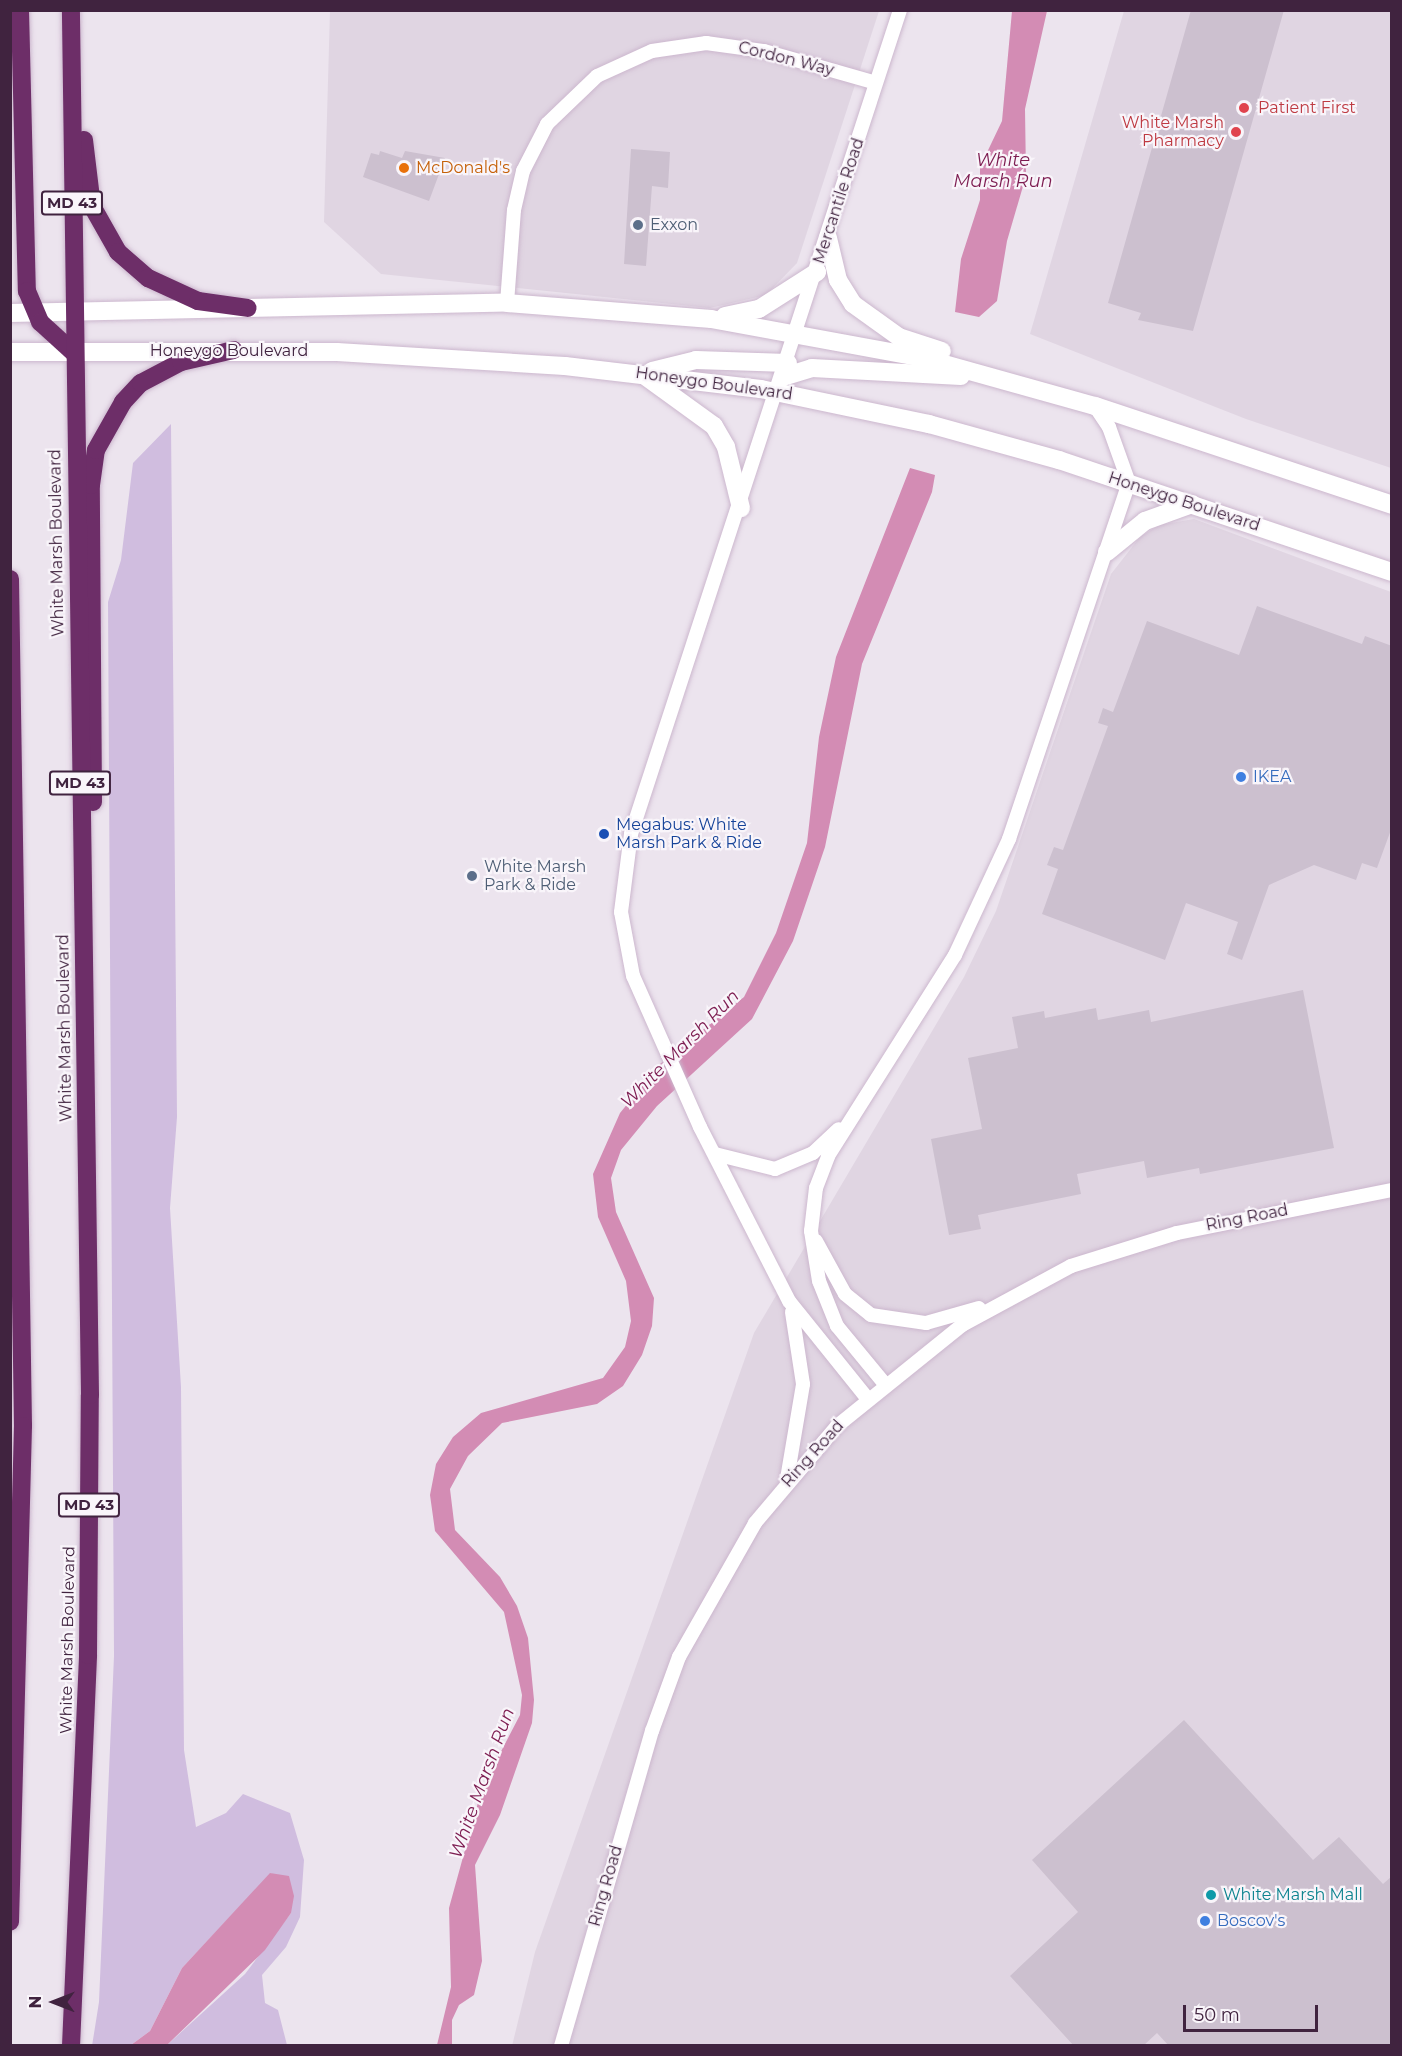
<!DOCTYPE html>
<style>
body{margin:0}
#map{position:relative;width:1402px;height:2056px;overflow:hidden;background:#ece4ee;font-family:Montserrat,sans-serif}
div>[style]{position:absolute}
.built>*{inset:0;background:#e0d5e2}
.green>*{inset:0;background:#d0bddf}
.water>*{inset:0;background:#d38cb4}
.building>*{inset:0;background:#ccc0cf}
.roads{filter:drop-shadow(0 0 2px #ccb7ce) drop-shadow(0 0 2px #ccb7ce)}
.street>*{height:14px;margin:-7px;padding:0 7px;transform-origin:7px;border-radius:7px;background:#fff}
.secondary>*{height:18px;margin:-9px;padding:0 9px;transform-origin:9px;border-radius:9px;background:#fff}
.highway>*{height:18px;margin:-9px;padding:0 9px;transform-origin:9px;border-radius:9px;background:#6d2e68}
.dots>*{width:16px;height:16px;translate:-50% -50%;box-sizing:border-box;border:3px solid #f9f5fa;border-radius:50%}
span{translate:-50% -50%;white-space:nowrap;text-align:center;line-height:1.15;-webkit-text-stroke:4.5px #f9f5fa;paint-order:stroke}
.shield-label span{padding:2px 4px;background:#f9f5fa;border:2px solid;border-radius:4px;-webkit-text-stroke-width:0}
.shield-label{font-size:15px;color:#40233f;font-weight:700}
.street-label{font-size:16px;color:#40233f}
.health-label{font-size:16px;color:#be3a42}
.left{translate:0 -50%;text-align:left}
.right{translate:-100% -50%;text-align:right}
.food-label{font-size:16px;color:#c56008}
.service-label{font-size:16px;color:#4e5e75}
.shop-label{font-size:16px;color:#366cbe}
.transit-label{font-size:16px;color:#164399}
.culture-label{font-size:16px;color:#0d838f}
.water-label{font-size:18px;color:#7d1c51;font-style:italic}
.frame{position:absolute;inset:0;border:12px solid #40233f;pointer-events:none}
.north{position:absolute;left:24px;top:1972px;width:60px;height:60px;-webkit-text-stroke:4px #f9f5fa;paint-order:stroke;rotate:270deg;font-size:16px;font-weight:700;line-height:24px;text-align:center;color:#40233f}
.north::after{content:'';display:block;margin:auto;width:21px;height:27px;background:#40233f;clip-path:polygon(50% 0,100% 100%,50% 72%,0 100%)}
.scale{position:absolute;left:1183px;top:2005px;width:135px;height:27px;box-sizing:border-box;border:3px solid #40233f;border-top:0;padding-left:8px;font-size:18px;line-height:21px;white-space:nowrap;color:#40233f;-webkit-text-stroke:4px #f9f5fa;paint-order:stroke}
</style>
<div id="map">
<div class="built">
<div style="clip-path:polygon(330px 11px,879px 11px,797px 263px,766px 295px,710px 308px,381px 274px,324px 222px)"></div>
<div style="clip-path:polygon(1124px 11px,1391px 11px,1391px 468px,1246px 419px,1030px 334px)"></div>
<div style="clip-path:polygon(1194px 519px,1391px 592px,1391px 2045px,512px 2046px,535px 1952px,754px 1333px,964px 977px,996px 911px,1111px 574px,1140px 537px,1159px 525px)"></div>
</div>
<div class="green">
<div style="clip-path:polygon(171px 424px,177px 1117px,170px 1208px,181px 1387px,184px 1750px,196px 1827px,226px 1813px,243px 1794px,290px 1813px,304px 1860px,300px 1917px,286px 1947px,262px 1975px,265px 2003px,278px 2010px,287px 2045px,167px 2045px,245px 1974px,291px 1913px,271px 1873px,182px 1968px,150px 2031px,131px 2045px,92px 2046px,99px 2002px,114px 1656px,108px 602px,121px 560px,133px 463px)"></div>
</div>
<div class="water">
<div style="clip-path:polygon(1012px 11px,1047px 11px,1025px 109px,1026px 176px,1007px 241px,997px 301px,979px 317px,955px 312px,961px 259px,980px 200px,980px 167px,1002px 121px)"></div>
<div style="clip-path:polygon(910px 468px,935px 475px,932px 492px,862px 664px,825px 847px,793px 941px,752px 1019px,657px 1106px,621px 1150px,611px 1178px,616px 1212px,654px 1298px,652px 1326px,642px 1355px,623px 1386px,597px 1404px,502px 1423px,468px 1456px,450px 1489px,455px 1530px,500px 1577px,517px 1606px,528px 1638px,534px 1700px,532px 1723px,500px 1815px,475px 1865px,482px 1961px,474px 1995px,459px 2005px,452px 2020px,452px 2046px,437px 2045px,451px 1987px,449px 1908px,482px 1788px,520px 1715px,522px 1695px,504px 1612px,435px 1531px,430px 1495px,436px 1464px,453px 1437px,481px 1413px,603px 1378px,625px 1347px,631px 1321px,626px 1281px,598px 1217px,593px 1174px,620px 1113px,660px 1064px,744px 997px,776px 933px,807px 843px,819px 737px,836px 657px)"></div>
<div style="clip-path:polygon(270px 1873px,289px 1876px,294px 1896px,291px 1913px,265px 1950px,167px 2045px,131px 2045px,150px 2031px,182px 1968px)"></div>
</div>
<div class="building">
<div style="clip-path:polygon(1191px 10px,1284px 10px,1193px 331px,1138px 320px,1141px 313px,1108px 303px)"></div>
<div style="clip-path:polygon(631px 149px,670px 152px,668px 188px,652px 186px,646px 266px,624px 264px)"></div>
<div style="clip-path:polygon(380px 151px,402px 158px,405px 151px,445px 158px,429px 201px,363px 177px,371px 153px,379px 155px)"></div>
<div style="clip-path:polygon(1257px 606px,1362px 644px,1365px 636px,1392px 646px,1392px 827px,1377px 868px,1362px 863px,1356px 880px,1314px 865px,1269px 885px,1242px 960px,1227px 954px,1238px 922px,1186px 903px,1165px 960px,1042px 914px,1058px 869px,1047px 865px,1054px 847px,1063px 850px,1108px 726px,1098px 723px,1103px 708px,1113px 712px,1147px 621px,1239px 655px)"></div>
<div style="clip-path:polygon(1303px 990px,1334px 1148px,1200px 1174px,1199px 1168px,1147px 1178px,1144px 1161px,1077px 1174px,1081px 1194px,978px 1215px,981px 1229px,949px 1235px,931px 1139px,982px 1129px,968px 1058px,1018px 1048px,1012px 1017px,1044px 1011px,1045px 1018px,1096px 1008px,1098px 1020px,1149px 1010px,1151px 1022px)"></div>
<div style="clip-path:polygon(1184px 1720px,1313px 1860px,1339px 1837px,1383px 1884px,1392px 1876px,1392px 2046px,1169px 2046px,1157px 2033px,1143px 2046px,1074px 2046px,1010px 1976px,1078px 1912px,1032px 1860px)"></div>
</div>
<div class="roads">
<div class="street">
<div style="left:507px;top:303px;width:93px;rotate:-85.7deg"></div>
<div style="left:514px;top:210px;width:40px;rotate:-77deg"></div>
<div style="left:523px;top:171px;width:53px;rotate:-62.9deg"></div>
<div style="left:547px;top:124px;width:69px;rotate:-43.8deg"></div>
<div style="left:597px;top:76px;width:60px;rotate:-24.4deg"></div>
<div style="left:652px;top:51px;width:55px;rotate:-8.4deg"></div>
<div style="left:706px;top:43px;width:59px;rotate:7.9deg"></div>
<div style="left:764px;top:51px;width:116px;rotate:15.9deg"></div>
<div style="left:715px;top:1154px;width:62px;rotate:14deg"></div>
<div style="left:775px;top:1169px;width:41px;rotate:-22.8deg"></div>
<div style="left:813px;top:1153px;width:35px;rotate:-43deg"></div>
<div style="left:816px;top:1241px;width:60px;rotate:61.3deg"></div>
<div style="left:845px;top:1294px;width:33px;rotate:39deg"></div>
<div style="left:871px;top:1315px;width:56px;rotate:8.3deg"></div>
<div style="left:926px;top:1323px;width:55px;rotate:-15.8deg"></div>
<div style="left:884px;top:1383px;width:74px;rotate:-129.5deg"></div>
<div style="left:837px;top:1326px;width:48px;rotate:-111.8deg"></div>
<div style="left:819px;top:1281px;width:51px;rotate:-99.1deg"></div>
<div style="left:811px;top:1231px;width:43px;rotate:-83.4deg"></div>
<div style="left:816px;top:1188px;width:34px;rotate:-69deg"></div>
<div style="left:828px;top:1156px;width:238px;rotate:-57.7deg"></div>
<div style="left:955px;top:955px;width:128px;rotate:-65deg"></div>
<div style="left:1009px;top:839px;width:376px;rotate:-71.4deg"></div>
<div style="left:1129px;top:483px;width:59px;rotate:-109.7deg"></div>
<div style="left:1109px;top:427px;width:25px;rotate:-124deg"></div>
<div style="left:867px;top:1398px;width:124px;rotate:-128.8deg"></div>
<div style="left:789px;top:1301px;width:195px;rotate:-117.1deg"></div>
<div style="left:700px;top:1127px;width:165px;rotate:-113.9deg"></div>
<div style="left:633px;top:976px;width:65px;rotate:-100.6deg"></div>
<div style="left:621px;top:912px;width:79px;rotate:-82.7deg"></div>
<div style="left:631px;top:834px;width:867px;rotate:-71.92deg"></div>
<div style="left:787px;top:1479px;width:96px;rotate:-80.4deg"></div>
<div style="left:803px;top:1384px;width:73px;rotate:-98.7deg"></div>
<div style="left:561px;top:2046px;width:328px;rotate:-73.9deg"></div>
<div style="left:652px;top:1731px;width:79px;rotate:-70deg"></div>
<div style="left:679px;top:1657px;width:154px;rotate:-60.4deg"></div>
<div style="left:755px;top:1523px;width:127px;rotate:-49.8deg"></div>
<div style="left:837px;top:1426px;width:161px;rotate:-38.9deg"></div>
<div style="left:962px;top:1325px;width:124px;rotate:-28.4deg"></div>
<div style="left:1071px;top:1266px;width:111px;rotate:-17.3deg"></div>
<div style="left:1177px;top:1233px;width:219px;rotate:-11.3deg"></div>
</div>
<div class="secondary">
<div style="left:828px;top:238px;width:43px;rotate:76.6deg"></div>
<div style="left:838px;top:280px;width:28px;rotate:58deg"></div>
<div style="left:853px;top:304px;width:57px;rotate:35.7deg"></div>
<div style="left:899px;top:337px;width:45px;rotate:18deg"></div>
<div style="left:10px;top:313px;width:497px;rotate:-1.2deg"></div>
<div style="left:507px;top:303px;width:205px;rotate:4.5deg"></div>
<div style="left:711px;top:319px;width:216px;rotate:10.4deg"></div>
<div style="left:923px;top:358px;width:179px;rotate:15.6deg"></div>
<div style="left:1095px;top:406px;width:313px;rotate:18.4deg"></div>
<div style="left:725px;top:316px;width:35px;rotate:-12deg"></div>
<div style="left:759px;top:309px;width:69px;rotate:-32.5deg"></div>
<div style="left:10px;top:352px;width:327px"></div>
<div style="left:337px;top:352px;width:228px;rotate:3.5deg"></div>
<div style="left:565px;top:366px;width:197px;rotate:6.7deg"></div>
<div style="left:761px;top:389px;width:172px;rotate:11.8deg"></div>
<div style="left:929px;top:424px;width:135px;rotate:15.5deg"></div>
<div style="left:1059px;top:460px;width:351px;rotate:18.6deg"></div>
<div style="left:652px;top:371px;width:45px;rotate:-14deg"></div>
<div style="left:696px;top:360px;width:92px;rotate:1.9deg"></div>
<div style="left:645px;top:376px;width:85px;rotate:35.9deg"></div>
<div style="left:714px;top:426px;width:24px;rotate:60deg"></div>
<div style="left:726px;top:447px;width:63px;rotate:76.2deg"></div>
<div style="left:783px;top:377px;width:30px;rotate:-17deg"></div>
<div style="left:812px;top:368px;width:149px;rotate:3.1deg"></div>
<div style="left:1107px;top:552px;width:49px;rotate:-39.2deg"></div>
<div style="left:1145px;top:521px;width:50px;rotate:-19.9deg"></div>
</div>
<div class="highway">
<div style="left:20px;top:10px;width:281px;rotate:88.6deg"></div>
<div style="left:27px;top:291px;width:34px;rotate:67deg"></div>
<div style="left:40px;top:322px;width:45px;rotate:42.3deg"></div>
<div style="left:84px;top:140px;width:66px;rotate:83.1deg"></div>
<div style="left:92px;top:206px;width:53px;rotate:60.5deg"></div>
<div style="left:118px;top:252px;width:40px;rotate:41deg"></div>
<div style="left:148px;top:278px;width:55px;rotate:24.7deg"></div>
<div style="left:198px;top:301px;width:50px;rotate:8deg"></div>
<div style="left:10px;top:579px;width:847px;rotate:89.12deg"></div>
<div style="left:23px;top:1426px;width:496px;rotate:91.5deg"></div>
<div style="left:93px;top:802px;width:317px;rotate:-90.4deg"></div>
<div style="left:91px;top:485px;width:35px;rotate:-82deg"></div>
<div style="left:96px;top:450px;width:55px;rotate:-60.6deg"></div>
<div style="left:123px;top:402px;width:26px;rotate:-47deg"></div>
<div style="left:141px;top:383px;width:45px;rotate:-27.7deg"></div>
<div style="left:181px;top:362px;width:54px;rotate:-12.8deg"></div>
<div style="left:71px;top:2046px;width:391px;rotate:-87.5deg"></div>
<div style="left:88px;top:1655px;width:260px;rotate:-89.6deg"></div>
<div style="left:90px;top:1395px;width:1385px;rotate:-90.79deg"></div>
</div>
</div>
<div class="dots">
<div style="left:1244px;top:108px;background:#e0444e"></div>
<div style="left:1236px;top:132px;background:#e0444e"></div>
<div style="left:404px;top:168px;background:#e8710a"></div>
<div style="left:638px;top:225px;background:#5c6f8a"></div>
<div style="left:1241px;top:777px;background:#3f7fe0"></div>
<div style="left:604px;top:834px;background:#1a4fb4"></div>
<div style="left:472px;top:876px;background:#5c6f8a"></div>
<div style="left:1211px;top:1895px;background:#0f9aa8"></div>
<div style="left:1205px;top:1921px;background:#3f7fe0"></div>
</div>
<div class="shield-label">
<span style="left:72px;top:203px">MD 43</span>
<span style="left:80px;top:783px">MD 43</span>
<span style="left:89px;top:1505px">MD 43</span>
</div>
<div class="street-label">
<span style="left:786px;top:59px;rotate:14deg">Cordon Way</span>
<span style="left:839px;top:201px;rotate:-72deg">Mercantile Road</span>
<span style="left:229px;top:351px">Honeygo Boulevard</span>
<span style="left:714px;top:384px;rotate:8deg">Honeygo Boulevard</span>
<span style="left:1184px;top:502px;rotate:18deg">Honeygo Boulevard</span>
<span style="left:57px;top:543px;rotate:-91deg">White Marsh Boulevard</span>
<span style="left:65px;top:1028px;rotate:-91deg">White Marsh Boulevard</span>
<span style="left:1247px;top:1218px;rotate:-11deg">Ring Road</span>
<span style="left:813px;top:1454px;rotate:-48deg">Ring Road</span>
<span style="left:68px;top:1640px;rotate:-89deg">White Marsh Boulevard</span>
<span style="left:606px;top:1886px;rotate:-74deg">Ring Road</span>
</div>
<div class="health-label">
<span class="left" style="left:1258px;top:108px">Patient First</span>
<span class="right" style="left:1224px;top:132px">White Marsh<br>Pharmacy</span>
</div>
<div class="food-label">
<span class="left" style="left:416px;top:168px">McDonald's</span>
</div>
<div class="service-label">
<span class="left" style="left:650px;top:225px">Exxon</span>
<span class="left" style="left:484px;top:876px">White Marsh<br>Park &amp; Ride</span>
</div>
<div class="shop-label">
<span class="left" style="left:1253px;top:777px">IKEA</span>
<span class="left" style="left:1217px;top:1921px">Boscov's</span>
</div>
<div class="transit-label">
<span class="left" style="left:616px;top:834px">Megabus: White<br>Marsh Park &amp; Ride</span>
</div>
<div class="culture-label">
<span class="left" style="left:1223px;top:1895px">White Marsh Mall</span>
</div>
<div class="water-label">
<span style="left:1003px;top:171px">White<br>Marsh Run</span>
<span style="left:680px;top:1049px;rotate:-45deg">White Marsh Run</span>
<span style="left:482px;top:1783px;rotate:-70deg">White Marsh Run</span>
</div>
<div class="frame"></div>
<div class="north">N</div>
<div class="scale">50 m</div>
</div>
